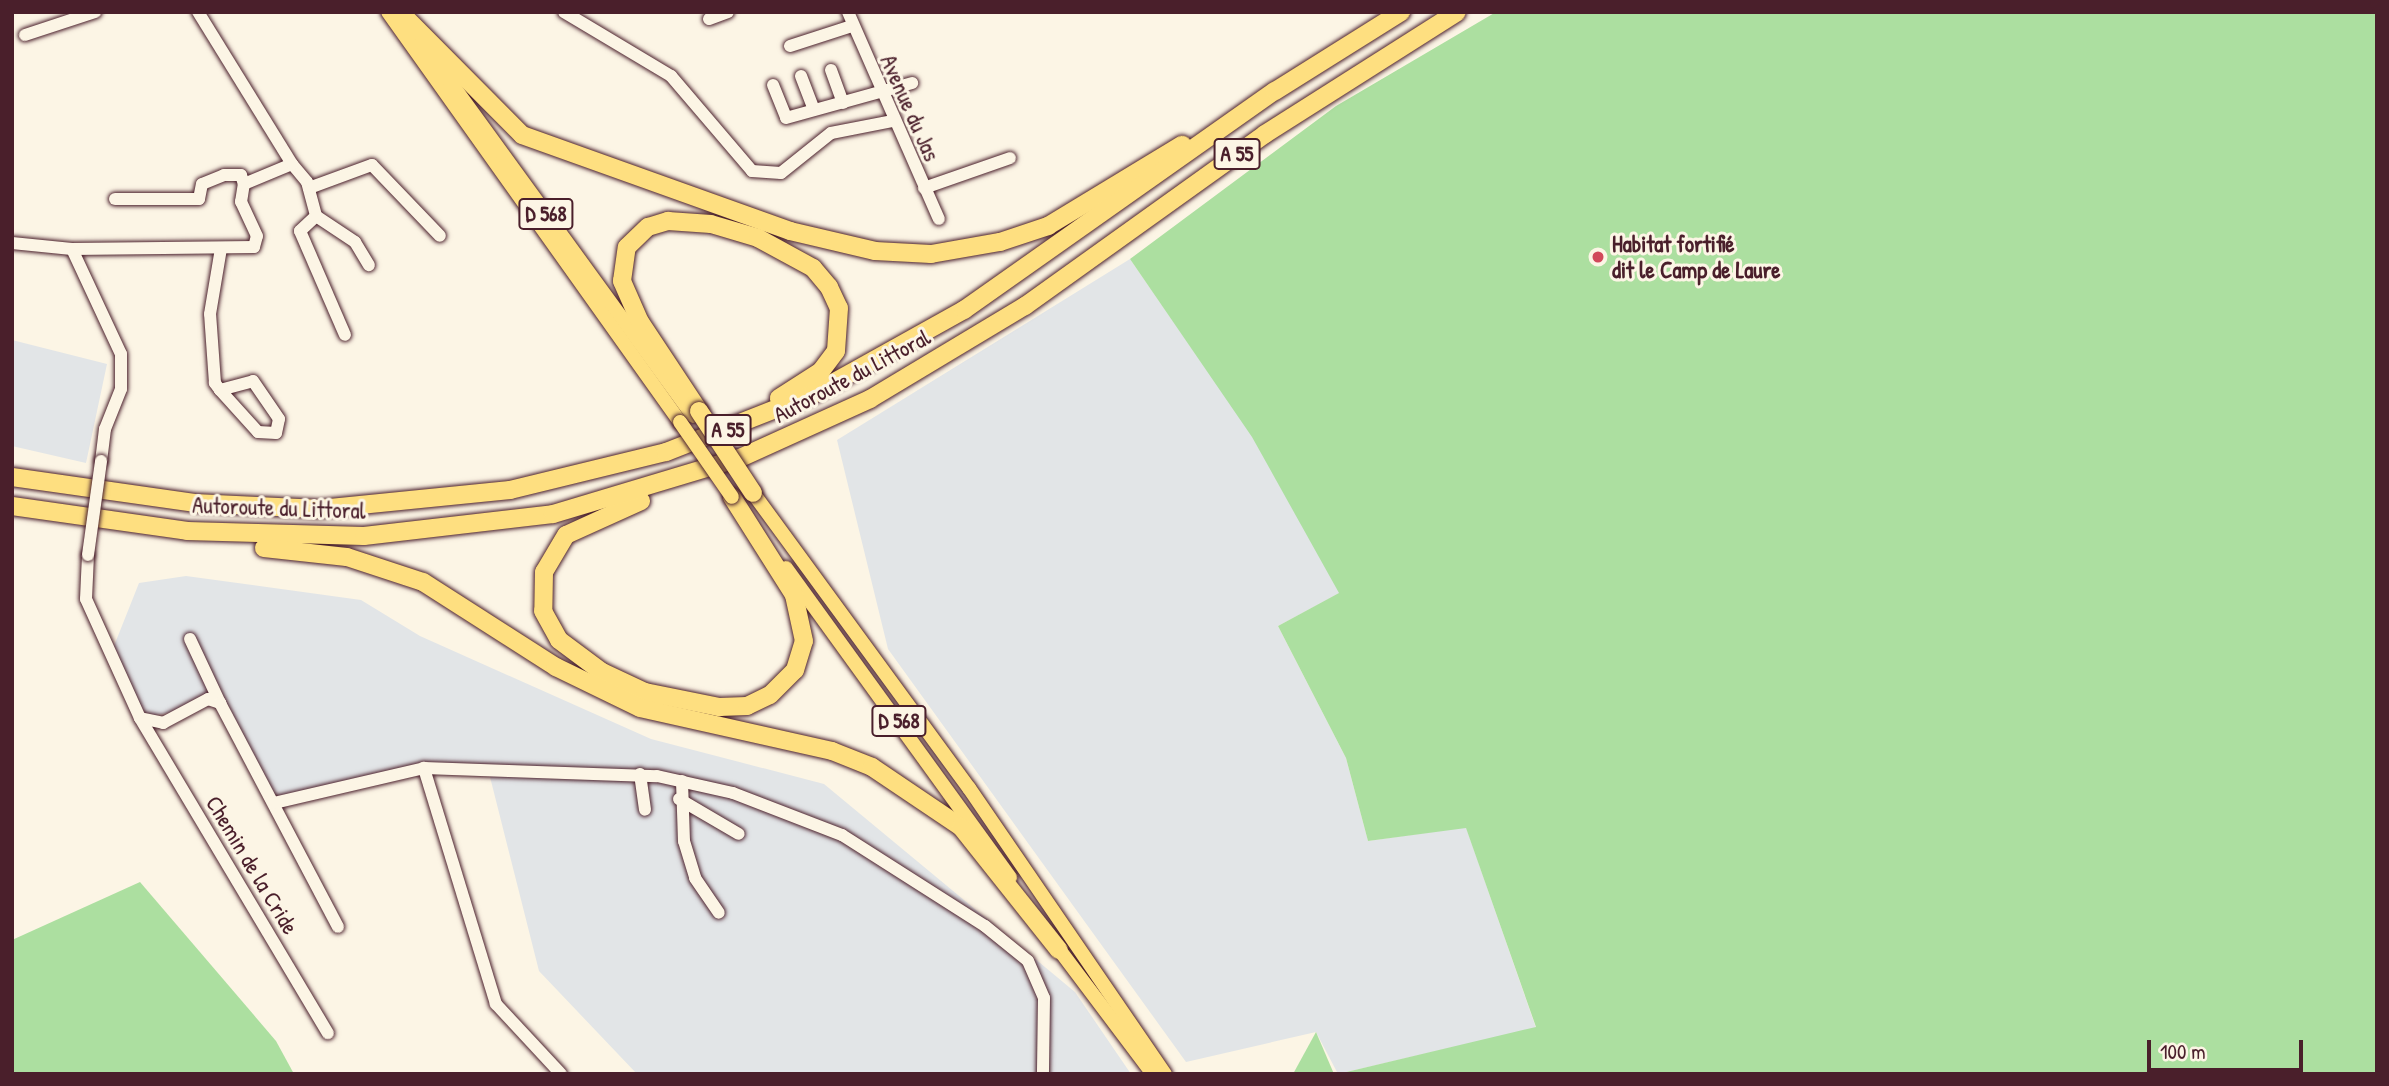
<!DOCTYPE html>
<meta charset="utf-8">
<style>
body{margin:0}
#map{position:relative;width:2389px;height:1086px;overflow:hidden;background:#fcf5e5;font-family:"Patrick Hand",sans-serif}
div>[style]{position:absolute}
.built>*{inset:0;background:#e2e5e7}
.green>*{inset:0;background:#acdfa0}
.roads{filter:drop-shadow(0 0 2px #4a1f2b) drop-shadow(0 0 2px #4a1f2b)}
.minor>*{height:12px;margin:-6px;padding:0 6px;transform-origin:6px;border-radius:6px;background:#fcf5e5}
.major>*{height:14px;margin:-7px;padding:0 7px;transform-origin:7px;border-radius:7px;background:#fedf80}
.highway>*{height:18px;margin:-9px;padding:0 9px;transform-origin:9px;border-radius:9px;background:#fedf80}
.bridges{filter:drop-shadow(0 0 2px #4a1f2b) drop-shadow(0 0 2px #4a1f2b)}
.minor-bridge>*{height:12px;margin:-6px;padding:0 6px;transform-origin:6px;border-radius:6px;background:#fcf5e5}
.major-bridge>*{height:14px;margin:-7px;padding:0 7px;transform-origin:7px;border-radius:7px;background:#fedf80}
.highway-bridge>*{height:18px;margin:-9px;padding:0 9px;transform-origin:9px;border-radius:9px;background:#fedf80}
.dots>*{width:19px;height:19px;translate:-50% -50%;box-sizing:border-box;border:4px solid #fcf5e5;border-radius:50%}
span{translate:-50% -50%;white-space:nowrap;text-align:center;line-height:1.15;-webkit-text-stroke:6px #fcf5e5;paint-order:stroke}
.shield-label span{padding:2px 5px;background:#fcf5e5;border:2px solid;border-radius:5px;-webkit-text-stroke-width:0}
.shield-label{font-size:21px;color:#4a1f2b;font-weight:700}
.street-label{font-size:23px;color:#4a1f2b}
.poi-label{font-size:23px;color:#4a1f2b;font-weight:700}
.left{translate:0 -50%;text-align:left}
.frame{position:absolute;inset:0;border:14px solid #4a1f2b;pointer-events:none}
.scale{position:absolute;left:2147px;top:1040px;width:156px;height:32px;box-sizing:border-box;border:4px solid #4a1f2b;border-top:0;padding-left:9px;font-size:21px;line-height:24px;white-space:nowrap;color:#4a1f2b;-webkit-text-stroke:5px #fcf5e5;paint-order:stroke}
</style>
<div id="map">
<div class="built">
<div style="clip-path:polygon(1130px 259px,1253px 437px,1340px 593px,1278px 626px,1346px 758px,1368px 841px,1466px 827px,1536px 1028px,1338px 1074px,1316px 1032px,1186px 1062px,888px 649px,837px 440px)"></div>
<div style="clip-path:polygon(12px 340px,107px 364px,86px 463px,12px 446px)"></div>
<div style="clip-path:polygon(186px 576px,361px 600px,420px 636px,651px 739px,824px 784px,1075px 992px,1131px 1074px,637px 1074px,539px 971px,489px 773px,435px 769px,274px 803px,220px 703px,140px 718px,110px 656px,139px 583px)"></div>
</div>
<div class="green">
<div style="clip-path:polygon(1496px 12px,2377px 12px,2377px 1074px,1338px 1074px,1536px 1027px,1466px 828px,1368px 841px,1346px 758px,1278px 626px,1339px 593px,1252px 437px,1130px 259px,1336px 106px)"></div>
<div style="clip-path:polygon(140px 882px,276px 1041px,294px 1074px,12px 1074px,12px 940px)"></div>
<div style="clip-path:polygon(1316px 1032px,1334px 1074px,1293px 1074px)"></div>
</div>
<div class="roads">
<div class="minor">
<div style="left:564px;top:12px;width:125px;rotate:30.9deg"></div>
<div style="left:671px;top:76px;width:125px;rotate:49.5deg"></div>
<div style="left:752px;top:171px;width:29px;rotate:4deg"></div>
<div style="left:781px;top:173px;width:64px;rotate:-38.7deg"></div>
<div style="left:831px;top:133px;width:62px;rotate:-11.1deg"></div>
<div style="left:848px;top:12px;width:226px;rotate:66.3deg"></div>
<div style="left:709px;top:19px;width:20px;rotate:-20deg"></div>
<div style="left:25px;top:35px;width:74px;rotate:-18.2deg"></div>
<div style="left:790px;top:46px;width:65px;rotate:-17.9deg"></div>
<div style="left:831px;top:70px;width:35px;rotate:70deg"></div>
<div style="left:801px;top:76px;width:36px;rotate:69deg"></div>
<div style="left:773px;top:85px;width:35px;rotate:68deg"></div>
<div style="left:786px;top:118px;width:131px;rotate:-15.5deg"></div>
<div style="left:292px;top:164px;width:23px;rotate:50deg"></div>
<div style="left:307px;top:182px;width:35px;rotate:75deg"></div>
<div style="left:309px;top:188px;width:67px;rotate:-20.1deg"></div>
<div style="left:372px;top:165px;width:98px;rotate:46.2deg"></div>
<div style="left:924px;top:188px;width:91px;rotate:-19.2deg"></div>
<div style="left:115px;top:199px;width:84px"></div>
<div style="left:199px;top:199px;width:15px;rotate:-79deg"></div>
<div style="left:202px;top:184px;width:24px;rotate:-22deg"></div>
<div style="left:224px;top:175px;width:17px"></div>
<div style="left:241px;top:175px;width:9px;rotate:72deg"></div>
<div style="left:316px;top:216px;width:22px;rotate:137deg"></div>
<div style="left:300px;top:231px;width:113px;rotate:66.6deg"></div>
<div style="left:316px;top:216px;width:47px;rotate:33.7deg"></div>
<div style="left:355px;top:242px;width:27px;rotate:59deg"></div>
<div style="left:12px;top:243px;width:60px;rotate:5.7deg"></div>
<div style="left:72px;top:249px;width:182px;rotate:-0.6deg"></div>
<div style="left:254px;top:247px;width:11px;rotate:-75deg"></div>
<div style="left:257px;top:236px;width:38px;rotate:-115deg"></div>
<div style="left:241px;top:202px;width:18px;rotate:-81deg"></div>
<div style="left:244px;top:184px;width:52px;rotate:-22.6deg"></div>
<div style="left:292px;top:164px;width:179px;rotate:-121.7deg"></div>
<div style="left:72px;top:249px;width:116px;rotate:65deg"></div>
<div style="left:121px;top:354px;width:35px;rotate:90deg"></div>
<div style="left:121px;top:389px;width:43px;rotate:111.8deg"></div>
<div style="left:105px;top:429px;width:32px;rotate:97deg"></div>
<div style="left:220px;top:390px;width:34px;rotate:-15deg"></div>
<div style="left:253px;top:381px;width:46px;rotate:55.6deg"></div>
<div style="left:279px;top:419px;width:14px;rotate:102deg"></div>
<div style="left:276px;top:433px;width:18px;rotate:-177deg"></div>
<div style="left:258px;top:432px;width:57px;rotate:-132.1deg"></div>
<div style="left:220px;top:390px;width:9px;rotate:-126deg"></div>
<div style="left:215px;top:383px;width:69px;rotate:-94.1deg"></div>
<div style="left:210px;top:314px;width:67px;rotate:-80.5deg"></div>
<div style="left:88px;top:555px;width:44px;rotate:92.6deg"></div>
<div style="left:86px;top:599px;width:131px;rotate:65.6deg"></div>
<div style="left:140px;top:718px;width:367px;rotate:59.2deg"></div>
<div style="left:190px;top:639px;width:71px;rotate:64.9deg"></div>
<div style="left:140px;top:718px;width:24px;rotate:12deg"></div>
<div style="left:163px;top:723px;width:51px;rotate:-28.1deg"></div>
<div style="left:208px;top:699px;width:13px;rotate:18deg"></div>
<div style="left:220px;top:703px;width:253px;rotate:62.2deg"></div>
<div style="left:640px;top:774px;width:36px;rotate:82deg"></div>
<div style="left:682px;top:781px;width:60px;rotate:88.1deg"></div>
<div style="left:684px;top:841px;width:39px;rotate:73deg"></div>
<div style="left:695px;top:878px;width:42px;rotate:55.6deg"></div>
<div style="left:679px;top:799px;width:69px;rotate:30.3deg"></div>
<div style="left:274px;top:803px;width:154px;rotate:-13.1deg"></div>
<div style="left:561px;top:1074px;width:96px;rotate:-132.9deg"></div>
<div style="left:496px;top:1004px;width:247px;rotate:-107deg"></div>
<div style="left:424px;top:768px;width:233px;rotate:2deg"></div>
<div style="left:657px;top:776px;width:78px;rotate:12.6deg"></div>
<div style="left:733px;top:793px;width:117px;rotate:21.1deg"></div>
<div style="left:842px;top:835px;width:169px;rotate:32.5deg"></div>
<div style="left:985px;top:926px;width:55px;rotate:39.1deg"></div>
<div style="left:1028px;top:961px;width:40px;rotate:66.6deg"></div>
<div style="left:1044px;top:998px;width:76px;rotate:90.8deg"></div>
</div>
<div class="major">
<div style="left:388px;top:12px;width:503px;rotate:54.54deg"></div>
<div style="left:422px;top:43px;width:461px;rotate:54deg"></div>
<div style="left:753px;top:493px;width:366px;rotate:53.8deg"></div>
<div style="left:969px;top:788px;width:347px;rotate:55.6deg"></div>
<div style="left:786px;top:568px;width:382px;rotate:54.1deg"></div>
<div style="left:1055px;top:944px;width:163px;rotate:53deg"></div>
</div>
<div class="highway">
<div style="left:400px;top:12px;width:173px;rotate:45.2deg"></div>
<div style="left:522px;top:135px;width:285px;rotate:19.7deg"></div>
<div style="left:790px;top:231px;width:87px;rotate:13.2deg"></div>
<div style="left:875px;top:251px;width:56px;rotate:3.1deg"></div>
<div style="left:931px;top:254px;width:70px;rotate:-9.9deg"></div>
<div style="left:1000px;top:242px;width:51px;rotate:-18.4deg"></div>
<div style="left:1048px;top:226px;width:157px;rotate:-31.2deg"></div>
<div style="left:699px;top:411px;width:107px;rotate:-123.5deg"></div>
<div style="left:640px;top:322px;width:45px;rotate:-113.7deg"></div>
<div style="left:622px;top:281px;width:34px;rotate:-82deg"></div>
<div style="left:627px;top:247px;width:29px;rotate:-44deg"></div>
<div style="left:648px;top:227px;width:21px;rotate:-17deg"></div>
<div style="left:668px;top:221px;width:43px;rotate:4deg"></div>
<div style="left:711px;top:224px;width:49px;rotate:16.6deg"></div>
<div style="left:758px;top:238px;width:63px;rotate:28.6deg"></div>
<div style="left:813px;top:268px;width:25px;rotate:50deg"></div>
<div style="left:829px;top:287px;width:23px;rotate:65deg"></div>
<div style="left:839px;top:308px;width:43px;rotate:94deg"></div>
<div style="left:836px;top:351px;width:25px;rotate:127deg"></div>
<div style="left:821px;top:371px;width:50px;rotate:147.3deg"></div>
<div style="left:12px;top:477px;width:184px;rotate:8.1deg"></div>
<div style="left:194px;top:503px;width:126px;rotate:2.7deg"></div>
<div style="left:320px;top:509px;width:191px;rotate:-5.7deg"></div>
<div style="left:510px;top:490px;width:161px;rotate:-13.7deg"></div>
<div style="left:666px;top:452px;width:158px;rotate:-21.5deg"></div>
<div style="left:813px;top:394px;width:173px;rotate:-29.1deg"></div>
<div style="left:964px;top:310px;width:380px;rotate:-35.2deg"></div>
<div style="left:1275px;top:91px;width:149px;rotate:-32.1deg"></div>
<div style="left:641px;top:501px;width:82px;rotate:155.6deg"></div>
<div style="left:566px;top:535px;width:43px;rotate:120.7deg"></div>
<div style="left:544px;top:572px;width:39px;rotate:91deg"></div>
<div style="left:543px;top:611px;width:33px;rotate:61deg"></div>
<div style="left:559px;top:640px;width:54px;rotate:36.7deg"></div>
<div style="left:602px;top:672px;width:47px;rotate:24.9deg"></div>
<div style="left:645px;top:692px;width:76px;rotate:11.5deg"></div>
<div style="left:719px;top:707px;width:28px;rotate:-2deg"></div>
<div style="left:747px;top:706px;width:25px;rotate:-26deg"></div>
<div style="left:770px;top:695px;width:35px;rotate:-45deg"></div>
<div style="left:795px;top:670px;width:30px;rotate:-73deg"></div>
<div style="left:804px;top:641px;width:47px;rotate:-102.3deg"></div>
<div style="left:794px;top:595px;width:116px;rotate:-122.3deg"></div>
<div style="left:12px;top:506px;width:177px;rotate:8.1deg"></div>
<div style="left:187px;top:531px;width:177px;rotate:1.6deg"></div>
<div style="left:364px;top:536px;width:190px;rotate:-6.6deg"></div>
<div style="left:553px;top:514px;width:195px;rotate:-16.7deg"></div>
<div style="left:740px;top:458px;width:143px;rotate:-24.4deg"></div>
<div style="left:870px;top:399px;width:181px;rotate:-31deg"></div>
<div style="left:1025px;top:306px;width:295px;rotate:-35.6deg"></div>
<div style="left:1265px;top:134px;width:227px;rotate:-32.4deg"></div>
<div style="left:264px;top:548px;width:83px;rotate:6.2deg"></div>
<div style="left:347px;top:557px;width:80px;rotate:18.2deg"></div>
<div style="left:423px;top:582px;width:158px;rotate:32.6deg"></div>
<div style="left:556px;top:667px;width:93px;rotate:26deg"></div>
<div style="left:640px;top:708px;width:197px;rotate:12.6deg"></div>
<div style="left:832px;top:751px;width:43px;rotate:21.8deg"></div>
<div style="left:872px;top:767px;width:107px;rotate:34deg"></div>
<div style="left:961px;top:827px;width:157px;rotate:51.5deg"></div>
</div>
</div>
<div class="bridges">
<div class="minor-bridge">
<div style="left:88px;top:555px;width:95px;rotate:-82.1deg"></div>
</div>
<div class="major-bridge">
<div style="left:680px;top:422px;width:91px;rotate:55.3deg"></div>
</div>
<div class="highway-bridge">
<div style="left:699px;top:411px;width:98px;rotate:56.6deg"></div>
</div>
</div>
<div class="dots">
<div style="left:1598px;top:257px;background:#d1495b"></div>
</div>
<div class="shield-label">
<span style="left:1237px;top:154px">A 55</span>
<span style="left:546px;top:214px">D 568</span>
<span style="left:728px;top:430px">A 55</span>
<span style="left:899px;top:721px">D 568</span>
</div>
<div class="street-label">
<span style="left:910px;top:108px;rotate:66deg">Avenue du Jas</span>
<span style="left:852px;top:376px;rotate:-28deg">Autoroute du Littoral</span>
<span style="left:279px;top:508px;rotate:2deg">Autoroute du Littoral</span>
<span style="left:252px;top:865px;rotate:59deg">Chemin de la Cride</span>
</div>
<div class="poi-label">
<span class="left" style="left:1612px;top:257px">Habitat fortifié<br>dit le Camp de Laure</span>
</div>
<div class="frame"></div>
<div class="scale">100 m</div>
</div>
